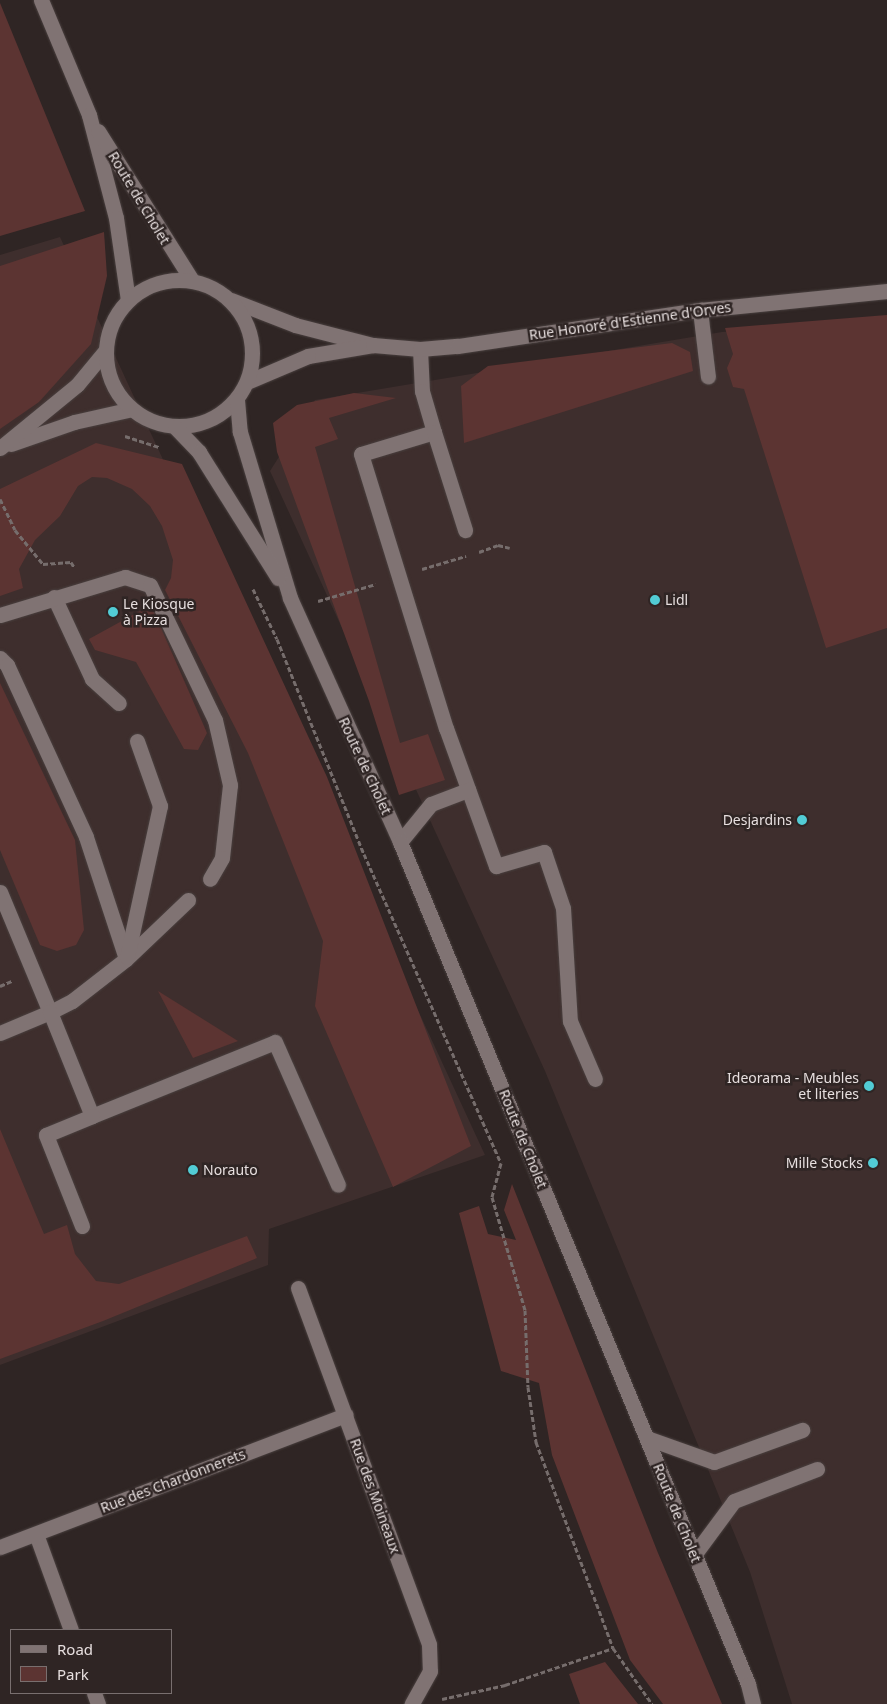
<!DOCTYPE html>
<meta charset="utf-8">
<style>
body{margin:0}
#map{position:relative;width:887px;height:1704px;overflow:hidden;background:#2f2524;font-family:"Noto Sans",sans-serif}
div>[style]{position:absolute}
.built>*{inset:0;background:#3e2e2d}
.green>*{inset:0;background:#5c3432}
.path>*{height:3px;margin-top:-1.5px;transform-origin:0;background:repeating-linear-gradient(90deg,#766d6c 0 5px,transparent 0 7.5px)}
.roads{filter:drop-shadow(0 0 1px #49403f) drop-shadow(0 0 1px #49403f)}
.lane>*{height:15px;margin:-7.5px;padding:0 7.5px;transform-origin:7.5px;border-radius:7.5px;background:#807373}
.street>*{height:15px;margin:-7.5px;padding:0 7.5px;transform-origin:7.5px;border-radius:7.5px;background:#807373}
.secondary>*{height:15px;margin:-7.5px;padding:0 7.5px;transform-origin:7.5px;border-radius:7.5px;background:#807373}
.secondary>.ring{margin:-7.5px;padding:0;box-sizing:content-box;background:none;border:15px solid #807373;border-radius:50%}
.dots>*{width:14px;height:14px;translate:-50% -50%;box-sizing:border-box;border:2px solid #2f2524;border-radius:50%}
span{translate:-50% -50%;white-space:nowrap;text-align:center;line-height:1.15;-webkit-text-stroke:5px #2f2524;paint-order:stroke}
.street-label{font-size:14px;color:#e7dfdf}
.poi-label{font-size:14px;color:#e7dfdf}
.left{translate:0 -50%;text-align:left}
.right{translate:-100% -50%;text-align:right}
.legend{position:absolute;left:10px;top:1629px;width:162px;height:65px;box-sizing:border-box;background:#2f2524;border:1px solid #796f6f;margin:0;padding:6px 9px;list-style:none;font-size:15px;color:#e7dfdf}
.legend li{display:flex;align-items:center;gap:10px;height:25px}
.legend b{width:25px;border:1px solid #796f6f}
</style>
<div id="map">
<div class="built">
<div style="clip-path:polygon(60px 237px,485px 1155px,269px 1229px,268px 1265px,0 1365px,0 255px)"></div>
<div style="clip-path:polygon(887px 321px,887px 1704px,792px 1704px,750px 1572px,545px 1071px,270px 471px,315px 400px,722px 332px)"></div>
</div>
<div class="green">
<div style="clip-path:polygon(0 3px,85px 211px,0 236px)"></div>
<div style="clip-path:polygon(104px 232px,107px 276px,91px 344px,39px 402px,0 429px,0 266px)"></div>
<div style="clip-path:polygon(887px 315px,887px 628px,826px 648px,744px 389px,733px 387px,727px 368px,733px 354px,725px 328px)"></div>
<div style="clip-path:polygon(672px 343px,690px 352px,693px 371px,464px 443px,461px 386px,488px 366px)"></div>
<div style="clip-path:polygon(354px 393px,396px 398px,329px 418px,338px 439px,315px 447px,400px 743px,428px 734px,445px 780px,399px 795px,369px 701px,277px 452px,273px 423px,297px 405px)"></div>
<div style="clip-path:polygon(96px 443px,182px 464px,327px 777px,471px 1146px,393px 1187px,315px 1006px,323px 941px,248px 753px,165px 590px,171px 578px,173px 560px,162px 526px,150px 506px,132px 489px,107px 478px,92px 477px,78px 486px,60px 516px,35px 540px,19px 569px,23px 588px,0 596px,0 489px)"></div>
<div style="clip-path:polygon(151px 605px,207px 733px,198px 750px,184px 749px,136px 662px,95px 650px,89px 639px)"></div>
<div style="clip-path:polygon(0 683px,75px 840px,84px 930px,76px 945px,57px 951px,40px 945px,0 850px)"></div>
<div style="clip-path:polygon(158px 991px,238px 1041px,193px 1058px)"></div>
<div style="clip-path:polygon(0 1129px,44px 1234px,67px 1225px,75px 1254px,96px 1281px,119px 1284px,247px 1236px,257px 1258px,103px 1321px,0 1359px)"></div>
<div style="clip-path:polygon(512px 1184px,658px 1553px,722px 1704px,663px 1704px,630px 1660px,552px 1455px,539px 1383px,501px 1371px,459px 1213px,479px 1206px,488px 1234px,516px 1240px,504px 1210px)"></div>
<div style="clip-path:polygon(605px 1662px,638px 1704px,580px 1704px,569px 1674px)"></div>
</div>
<div class="path">
<div style="left:125px;top:436px;width:36px;rotate:18deg"></div>
<div style="left:0;top:499px;width:34px;rotate:64deg"></div>
<div style="left:15px;top:530px;width:44px;rotate:50.5deg"></div>
<div style="left:43px;top:564px;width:28px;rotate:-4deg"></div>
<div style="left:71px;top:562px;width:6px;rotate:59deg"></div>
<div style="left:479px;top:552px;width:20px;rotate:-20deg"></div>
<div style="left:498px;top:545px;width:12px;rotate:14deg"></div>
<div style="left:422px;top:569px;width:46px;rotate:-16.5deg"></div>
<div style="left:253px;top:589px;width:55px;rotate:64.4deg"></div>
<div style="left:277px;top:639px;width:232px;rotate:68deg"></div>
<div style="left:364px;top:854px;width:338px;rotate:66.1deg"></div>
<div style="left:501px;top:1163px;width:35px;rotate:105deg"></div>
<div style="left:492px;top:1197px;width:118px;rotate:73.7deg"></div>
<div style="left:525px;top:1310px;width:77px;rotate:87.8deg"></div>
<div style="left:528px;top:1387px;width:56px;rotate:81.7deg"></div>
<div style="left:536px;top:1442px;width:220px;rotate:69.5deg"></div>
<div style="left:613px;top:1648px;width:68px;rotate:55.1deg"></div>
<div style="left:318px;top:601px;width:60px;rotate:-16.3deg"></div>
<div style="left:0;top:986px;width:13px;rotate:-23deg"></div>
<div style="left:442px;top:1699px;width:65px;rotate:-12.5deg"></div>
<div style="left:505px;top:1685px;width:114px;rotate:-18.9deg"></div>
</div>
<div class="roads">
<div class="lane">
<div style="left:700px;top:310px;width:67px;rotate:83.2deg"></div>
<div style="left:420px;top:349px;width:42px;rotate:87.3deg"></div>
<div style="left:422px;top:391px;width:43px;rotate:73.7deg"></div>
<div style="left:434px;top:432px;width:76px;rotate:163.2deg"></div>
<div style="left:361px;top:454px;width:287px;rotate:72.8deg"></div>
<div style="left:446px;top:728px;width:147px;rotate:70.1deg"></div>
<div style="left:496px;top:866px;width:50px;rotate:-16.3deg"></div>
<div style="left:544px;top:852px;width:59px;rotate:71.3deg"></div>
<div style="left:563px;top:908px;width:113px;rotate:86.5deg"></div>
<div style="left:570px;top:1021px;width:63px;rotate:66.7deg"></div>
<div style="left:434px;top:432px;width:103px;rotate:72.4deg"></div>
<div style="left:11px;top:444px;width:67px;rotate:-19.2deg"></div>
<div style="left:74px;top:422px;width:59px;rotate:-12.6deg"></div>
<div style="left:0;top:448px;width:99px;rotate:-39.3deg"></div>
<div style="left:77px;top:385px;width:45px;rotate:-50.4deg"></div>
<div style="left:54px;top:597px;width:90px;rotate:65.1deg"></div>
<div style="left:92px;top:679px;width:36px;rotate:42deg"></div>
<div style="left:0;top:615px;width:131px;rotate:-16.9deg"></div>
<div style="left:125px;top:577px;width:26px;rotate:18deg"></div>
<div style="left:150px;top:585px;width:150px;rotate:64.3deg"></div>
<div style="left:215px;top:720px;width:67px;rotate:77deg"></div>
<div style="left:230px;top:785px;width:73px;rotate:96.3deg"></div>
<div style="left:222px;top:858px;width:24px;rotate:120deg"></div>
<div style="left:0;top:658px;width:10px;rotate:45deg"></div>
<div style="left:7px;top:665px;width:189px;rotate:65.3deg"></div>
<div style="left:86px;top:837px;width:128px;rotate:71.8deg"></div>
<div style="left:400px;top:842px;width:49px;rotate:-50.8deg"></div>
<div style="left:431px;top:804px;width:40px;rotate:-21deg"></div>
<div style="left:0;top:892px;width:130px;rotate:67.4deg"></div>
<div style="left:50px;top:1012px;width:54px;rotate:157.2deg"></div>
<div style="left:188px;top:900px;width:86px;rotate:136.4deg"></div>
<div style="left:126px;top:959px;width:68px;rotate:142.1deg"></div>
<div style="left:72px;top:1001px;width:25px;rotate:153deg"></div>
<div style="left:50px;top:1012px;width:112px;rotate:68deg"></div>
<div style="left:92px;top:1116px;width:197px;rotate:-22deg"></div>
<div style="left:275px;top:1042px;width:156px;rotate:66.2deg"></div>
<div style="left:127px;top:957px;width:155px;rotate:-77.7deg"></div>
<div style="left:160px;top:806px;width:69px;rotate:-109.5deg"></div>
<div style="left:82px;top:1226px;width:98px;rotate:-111.6deg"></div>
<div style="left:46px;top:1135px;width:50px;rotate:-22.4deg"></div>
<div style="left:647px;top:1438px;width:71px;rotate:19.7deg"></div>
<div style="left:714px;top:1462px;width:94px;rotate:-20deg"></div>
<div style="left:694px;top:1555px;width:67px;rotate:-53.5deg"></div>
<div style="left:734px;top:1501px;width:89px;rotate:-21.1deg"></div>
</div>
<div class="street">
<div style="left:231px;top:300px;width:69px;rotate:21.3deg"></div>
<div style="left:295px;top:325px;width:81px;rotate:14.4deg"></div>
<div style="left:373px;top:345px;width:66px;rotate:170.4deg"></div>
<div style="left:308px;top:356px;width:66px;rotate:156.9deg"></div>
<div style="left:373px;top:345px;width:47px;rotate:4.9deg"></div>
<div style="left:420px;top:349px;width:38px;rotate:-5deg"></div>
<div style="left:458px;top:346px;width:245px;rotate:-8.5deg"></div>
<div style="left:700px;top:310px;width:188px;rotate:-5.8deg"></div>
<div style="left:298px;top:1288px;width:380px;rotate:69.8deg"></div>
<div style="left:429px;top:1645px;width:26px;rotate:88deg"></div>
<div style="left:430px;top:1671px;width:38px;rotate:119deg"></div>
<div style="left:36px;top:1534px;width:102px;rotate:70deg"></div>
<div style="left:0;top:1547px;width:370px;rotate:-20.9deg"></div>
<div style="left:94px;top:1693px;width:12px;rotate:70deg"></div>
</div>
<div class="secondary">
<div style="left:41px;top:0;width:125px;rotate:67.3deg"></div>
<div style="left:89px;top:115px;width:106px;rotate:75.3deg"></div>
<div style="left:116px;top:218px;width:83px;rotate:81.7deg"></div>
<div style="left:98px;top:131px;width:176px;rotate:57.8deg"></div>
<div class="ring" style="left:106px;top:280px;width:131px;height:131px"></div>
<div style="left:237px;top:400px;width:32px;rotate:85deg"></div>
<div style="left:240px;top:432px;width:173px;rotate:73.2deg"></div>
<div style="left:290px;top:598px;width:268px;rotate:65.7deg"></div>
<div style="left:400px;top:842px;width:911px;rotate:67.54deg"></div>
<div style="left:748px;top:1684px;width:21px;rotate:76deg"></div>
<div style="left:175px;top:427px;width:35px;rotate:46deg"></div>
<div style="left:199px;top:452px;width:149px;rotate:57.9deg"></div>
</div>
</div>
<div class="dots">
<div style="left:655px;top:600px;background:#52ccd5"></div>
<div style="left:113px;top:612px;background:#52ccd5"></div>
<div style="left:802px;top:820px;background:#52ccd5"></div>
<div style="left:869px;top:1086px;background:#52ccd5"></div>
<div style="left:873px;top:1163px;background:#52ccd5"></div>
<div style="left:193px;top:1170px;background:#52ccd5"></div>
</div>
<div class="street-label">
<span style="left:139px;top:198px;rotate:59deg">Route de Cholet</span>
<span style="left:630px;top:321px;rotate:-8deg">Rue Honoré d'Estienne d'Orves</span>
<span style="left:365px;top:766px;rotate:65deg">Route de Cholet</span>
<span style="left:523px;top:1139px;rotate:68deg">Route de Cholet</span>
<span style="left:173px;top:1481px;rotate:-21deg">Rue des Chardonnerets</span>
<span style="left:375px;top:1496px;rotate:70deg">Rue des Moineaux</span>
<span style="left:677px;top:1513px;rotate:68deg">Route de Cholet</span>
</div>
<div class="poi-label">
<span class="left" style="left:665px;top:600px">Lidl</span>
<span class="left" style="left:123px;top:612px">Le Kiosque<br>à Pizza</span>
<span class="right" style="left:792px;top:820px">Desjardins</span>
<span class="right" style="left:859px;top:1086px">Ideorama - Meubles<br>et literies</span>
<span class="right" style="left:863px;top:1163px">Mille Stocks</span>
<span class="left" style="left:203px;top:1170px">Norauto</span>
</div>
<ul class="legend">
<li><b style="height:6px;background:#807373"></b>Road</li>
<li><b style="height:14px;background:#5c3432"></b>Park</li>
</ul>
</div>
